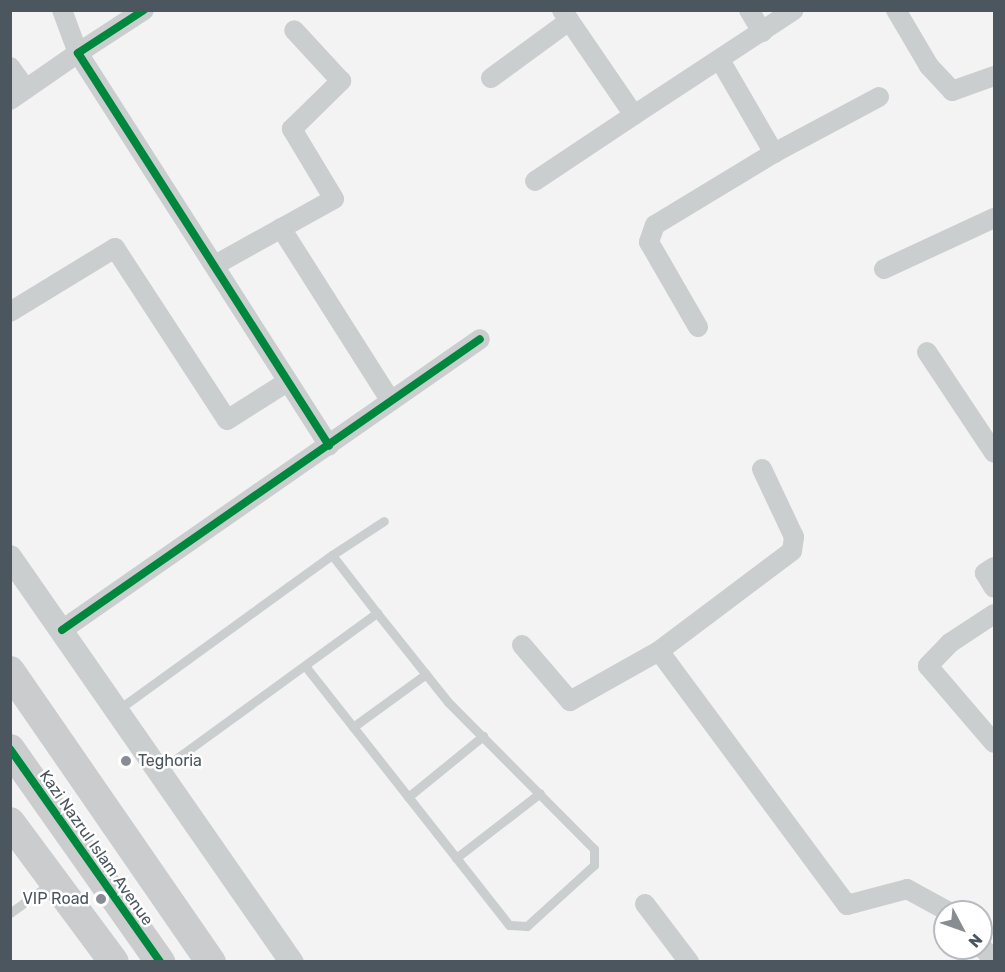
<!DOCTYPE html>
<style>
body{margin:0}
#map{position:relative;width:1005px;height:972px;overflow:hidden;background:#f4f3f3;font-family:Rubik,sans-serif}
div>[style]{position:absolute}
.service>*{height:9px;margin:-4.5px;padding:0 4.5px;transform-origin:4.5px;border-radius:4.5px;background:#cbcecf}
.minor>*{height:20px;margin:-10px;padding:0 10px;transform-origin:10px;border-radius:10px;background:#cbcecf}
.tertiary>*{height:24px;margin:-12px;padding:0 12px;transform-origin:12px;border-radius:12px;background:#cbcecf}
.primary>*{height:30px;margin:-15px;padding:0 15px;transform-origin:15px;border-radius:15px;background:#caccce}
.cycleway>*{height:8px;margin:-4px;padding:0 4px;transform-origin:4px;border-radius:4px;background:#00873e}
.dots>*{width:16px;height:16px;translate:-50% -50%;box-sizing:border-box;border:3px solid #fff;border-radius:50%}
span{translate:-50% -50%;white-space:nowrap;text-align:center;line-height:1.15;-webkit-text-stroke:5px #fff;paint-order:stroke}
.poi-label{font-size:16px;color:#4c565e}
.left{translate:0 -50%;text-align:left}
.right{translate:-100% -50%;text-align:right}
.street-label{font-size:16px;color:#4c565e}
.frame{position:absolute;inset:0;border:12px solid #4c565e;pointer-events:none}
.north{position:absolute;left:933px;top:900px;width:60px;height:60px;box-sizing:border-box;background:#fff;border:2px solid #b7bbbf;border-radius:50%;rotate:131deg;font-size:16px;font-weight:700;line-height:24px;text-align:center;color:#4c565e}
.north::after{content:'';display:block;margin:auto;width:21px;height:27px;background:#878d92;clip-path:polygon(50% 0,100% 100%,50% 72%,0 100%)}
</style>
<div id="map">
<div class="service">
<div style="left:332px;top:555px;width:62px;rotate:-33.2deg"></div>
<div style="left:119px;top:709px;width:263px;rotate:-35.9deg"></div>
<div style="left:332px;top:555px;width:73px;rotate:52.2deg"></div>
<div style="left:353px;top:727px;width:90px;rotate:-36deg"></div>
<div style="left:162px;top:769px;width:266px;rotate:-36deg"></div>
<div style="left:377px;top:613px;width:114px;rotate:51.4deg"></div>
<div style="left:448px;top:702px;width:207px;rotate:45.2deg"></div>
<div style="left:594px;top:849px;width:16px;rotate:90deg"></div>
<div style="left:594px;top:865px;width:91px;rotate:137.7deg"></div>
<div style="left:527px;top:926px;width:18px;rotate:-177deg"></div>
<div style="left:509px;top:925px;width:330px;rotate:-128.2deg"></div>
<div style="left:408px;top:797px;width:97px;rotate:-39.1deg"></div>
<div style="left:456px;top:858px;width:106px;rotate:-37.7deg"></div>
<div style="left:10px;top:913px;width:49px;rotate:-35.9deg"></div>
</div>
<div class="minor">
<div style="left:144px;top:10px;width:79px;rotate:146.9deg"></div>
<div style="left:78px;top:53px;width:466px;rotate:57.4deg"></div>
<div style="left:562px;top:10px;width:127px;rotate:55.6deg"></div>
<div style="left:634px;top:115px;width:191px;rotate:-33.3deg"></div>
<div style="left:749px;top:10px;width:26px;rotate:59deg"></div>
<div style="left:896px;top:10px;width:65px;rotate:59.5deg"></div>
<div style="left:929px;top:66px;width:34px;rotate:47deg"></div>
<div style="left:952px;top:91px;width:45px;rotate:-19.7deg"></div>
<div style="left:720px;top:60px;width:108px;rotate:59.9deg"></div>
<div style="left:774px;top:153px;width:119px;rotate:-28.1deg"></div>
<div style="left:10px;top:67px;width:27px;rotate:54deg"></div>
<div style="left:491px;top:78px;width:97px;rotate:-36.2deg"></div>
<div style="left:10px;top:100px;width:83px;rotate:-34.7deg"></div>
<div style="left:78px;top:53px;width:46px;rotate:-110.4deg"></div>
<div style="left:535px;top:181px;width:119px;rotate:-33.7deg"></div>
<div style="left:281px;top:228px;width:205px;rotate:57.6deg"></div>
<div style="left:215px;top:265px;width:136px;rotate:-29deg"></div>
<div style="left:334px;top:199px;width:82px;rotate:-121deg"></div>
<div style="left:292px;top:129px;width:69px;rotate:-44.4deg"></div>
<div style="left:341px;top:81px;width:69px;rotate:-132.7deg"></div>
<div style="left:884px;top:269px;width:121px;rotate:-24.9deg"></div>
<div style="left:10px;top:312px;width:123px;rotate:-31.4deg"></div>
<div style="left:115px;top:248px;width:205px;rotate:56.9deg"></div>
<div style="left:227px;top:420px;width:71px;rotate:-32.3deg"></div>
<div style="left:698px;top:327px;width:98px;rotate:-120deg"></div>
<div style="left:649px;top:242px;width:18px;rotate:-71deg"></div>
<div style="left:655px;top:225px;width:139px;rotate:-31.2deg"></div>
<div style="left:927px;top:352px;width:121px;rotate:56.4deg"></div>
<div style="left:762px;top:469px;width:75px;rotate:64.8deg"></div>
<div style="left:794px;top:537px;width:14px;rotate:98deg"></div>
<div style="left:792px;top:551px;width:166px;rotate:143.1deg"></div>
<div style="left:659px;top:651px;width:316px;rotate:53.5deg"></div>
<div style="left:847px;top:905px;width:62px;rotate:-14.9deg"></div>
<div style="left:907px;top:889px;width:48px;rotate:28.7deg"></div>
<div style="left:994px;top:567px;width:11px;rotate:146deg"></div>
<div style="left:985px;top:573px;width:17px;rotate:59deg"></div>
<div style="left:994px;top:614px;width:53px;rotate:146.6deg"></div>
<div style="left:950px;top:643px;width:32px;rotate:134deg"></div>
<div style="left:928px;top:666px;width:101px;rotate:49.4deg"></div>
<div style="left:62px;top:630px;width:509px;rotate:-34.84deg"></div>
<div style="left:522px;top:645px;width:74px;rotate:49.4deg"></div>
<div style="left:570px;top:701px;width:102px;rotate:-29.3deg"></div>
<div style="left:645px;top:904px;width:73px;rotate:52.8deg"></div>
<div style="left:981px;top:946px;width:20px;rotate:49deg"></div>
</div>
<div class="tertiary">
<div style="left:10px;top:557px;width:494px;rotate:55.2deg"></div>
</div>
<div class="primary">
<div style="left:10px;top:671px;width:354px;rotate:55.4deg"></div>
<div style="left:10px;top:749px;width:261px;rotate:54.8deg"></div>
<div style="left:10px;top:822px;width:174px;rotate:53.4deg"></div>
</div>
<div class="cycleway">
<div style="left:144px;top:10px;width:79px;rotate:146.9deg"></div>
<div style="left:78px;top:53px;width:466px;rotate:57.4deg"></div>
<div style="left:62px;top:630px;width:509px;rotate:-34.84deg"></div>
<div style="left:10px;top:749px;width:261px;rotate:54.8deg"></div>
</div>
<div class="dots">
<div style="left:126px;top:761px;background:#878d92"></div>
<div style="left:101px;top:899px;background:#878d92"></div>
</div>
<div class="poi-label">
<span class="left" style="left:138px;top:761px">Teghoria</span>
<span class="right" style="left:89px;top:899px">VIP Road</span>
</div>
<div class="street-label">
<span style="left:96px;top:848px;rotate:55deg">Kazi Nazrul Islam Avenue</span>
</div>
<div class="frame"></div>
<div class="north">N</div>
</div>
